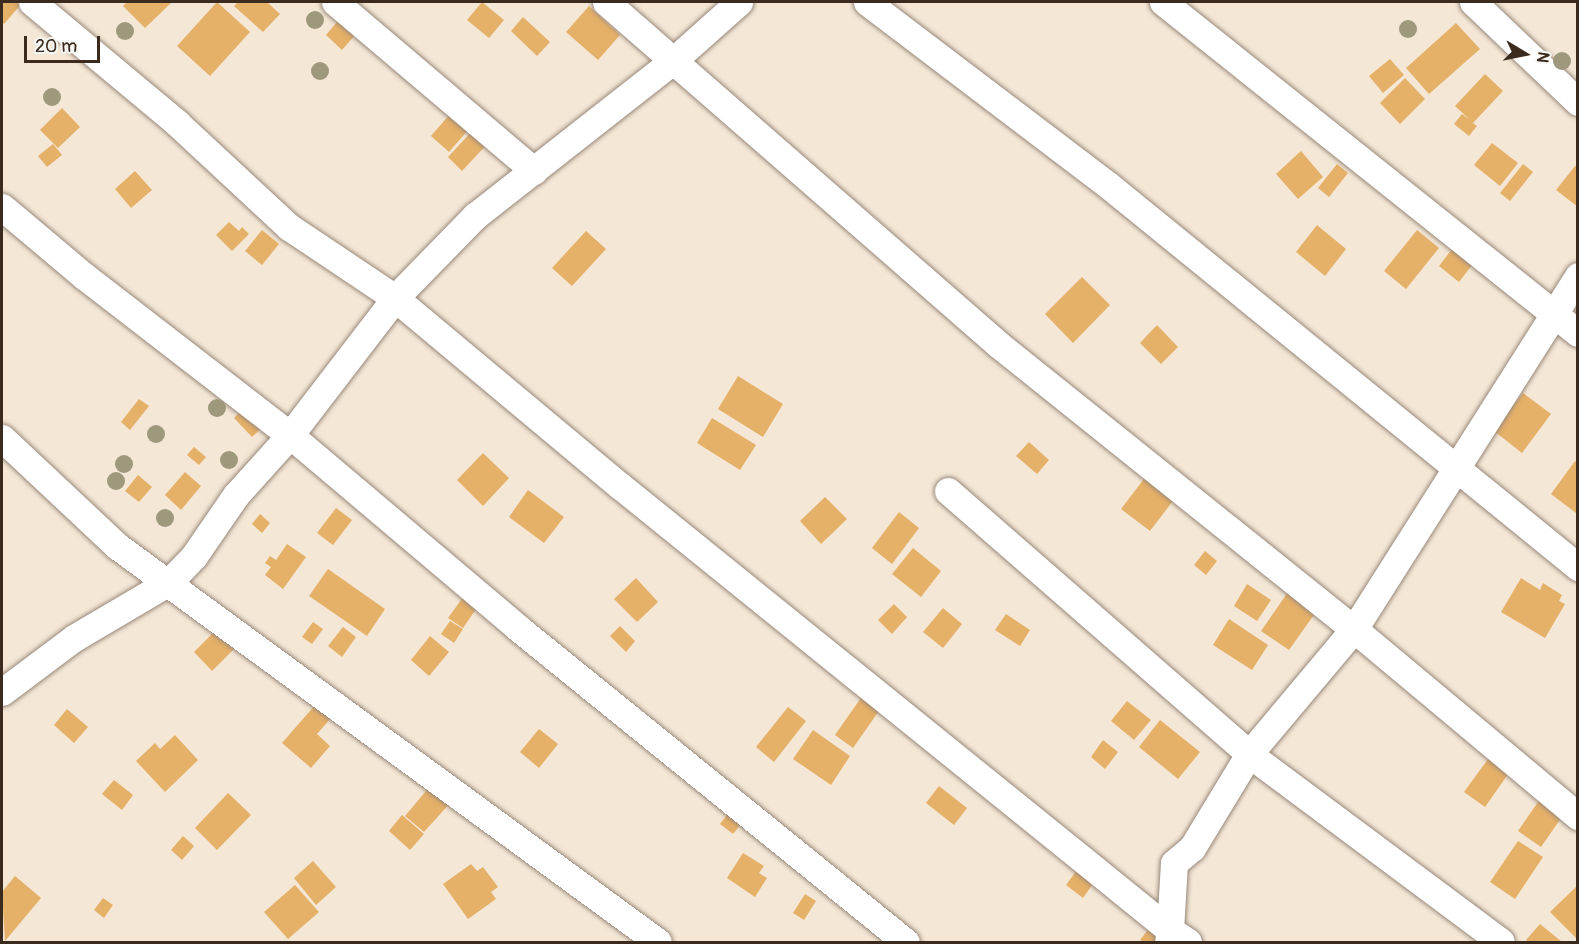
<!DOCTYPE html>
<style>
body{margin:0}
#map{position:relative;width:1579px;height:944px;overflow:hidden;background:#f4e7d6;font-family:Pangolin,sans-serif}
div>[style]{position:absolute}
.building>*{inset:0;background:#e5b068}
.roads{filter:drop-shadow(0 0 2px #98887a) drop-shadow(0 0 2px #98887a)}
.street>*{height:27px;margin:-13.5px;padding:0 13.5px;transform-origin:13.5px;border-radius:13.5px;background:#fff}
.trees>*{width:18px;height:18px;margin:-9px;border-radius:50%;background:#9e987d}
span{translate:-50% -50%;white-space:nowrap;text-align:center;line-height:1.15;-webkit-text-stroke:4.5px #f6f6f2;paint-order:stroke}
.frame{position:absolute;inset:0;border:3px solid #3b2a1e;pointer-events:none}
.north{position:absolute;left:1495px;top:24px;width:60px;height:60px;-webkit-text-stroke:4px #f6f6f2;paint-order:stroke;rotate:100deg;font-size:16px;font-weight:700;line-height:24px;text-align:center;color:#3b2a1e}
.north::after{content:'';display:block;margin:auto;width:21px;height:27px;background:#3b2a1e;clip-path:polygon(50% 0,100% 100%,50% 72%,0 100%)}
.scale{position:absolute;left:24px;top:36px;width:76px;height:27px;box-sizing:border-box;border:3px solid #3b2a1e;border-top:0;padding-left:8px;font-size:18px;line-height:21px;white-space:nowrap;color:#3b2a1e;-webkit-text-stroke:4px #f6f6f2;paint-order:stroke}
</style>
<div id="map">
<div class="building">
<div style="clip-path:polygon(2px 2px,23px 2px,4px 24px,2px 21px)"></div>
<div style="clip-path:polygon(127px 2px,172px 2px,145px 28px,123px 6px)"></div>
<div style="clip-path:polygon(217px 2px,250px 32px,210px 76px,177px 46px)"></div>
<div style="clip-path:polygon(238px 2px,267px 2px,280px 14px,263px 32px,234px 6px)"></div>
<div style="clip-path:polygon(482px 2px,504px 20px,489px 38px,467px 20px)"></div>
<div style="clip-path:polygon(589px 6px,620px 35px,598px 60px,566px 32px)"></div>
<div style="clip-path:polygon(347px 10px,364px 25px,342px 50px,326px 35px)"></div>
<div style="clip-path:polygon(523px 17px,550px 42px,537px 56px,511px 31px)"></div>
<div style="clip-path:polygon(1456px 23px,1480px 49px,1429px 94px,1406px 68px)"></div>
<div style="clip-path:polygon(1390px 59px,1404px 75px,1383px 93px,1369px 76px)"></div>
<div style="clip-path:polygon(1485px 74px,1503px 91px,1473px 123px,1477px 126px,1469px 136px,1454px 124px,1462px 114px,1470px 120px,1455px 106px)"></div>
<div style="clip-path:polygon(1405px 78px,1425px 99px,1400px 124px,1380px 103px)"></div>
<div style="clip-path:polygon(457px 106px,475px 122px,449px 152px,431px 136px)"></div>
<div style="clip-path:polygon(62px 108px,80px 127px,58px 148px,40px 130px)"></div>
<div style="clip-path:polygon(476px 127px,490px 141px,462px 171px,448px 157px)"></div>
<div style="clip-path:polygon(1492px 143px,1518px 163px,1500px 186px,1474px 165px)"></div>
<div style="clip-path:polygon(53px 144px,62px 155px,47px 167px,38px 156px)"></div>
<div style="clip-path:polygon(1301px 151px,1323px 177px,1298px 199px,1276px 174px)"></div>
<div style="clip-path:polygon(1337px 164px,1348px 173px,1329px 197px,1318px 188px)"></div>
<div style="clip-path:polygon(1523px 164px,1533px 172px,1510px 201px,1500px 193px)"></div>
<div style="clip-path:polygon(1575px 166px,1578px 168px,1578px 207px,1556px 190px)"></div>
<div style="clip-path:polygon(135px 171px,152px 190px,131px 208px,115px 189px)"></div>
<div style="clip-path:polygon(229px 222px,239px 231px,242px 227px,249px 234px,232px 251px,216px 235px)"></div>
<div style="clip-path:polygon(1317px 225px,1346px 249px,1325px 276px,1296px 252px)"></div>
<div style="clip-path:polygon(262px 230px,279px 244px,262px 265px,245px 251px)"></div>
<div style="clip-path:polygon(1417px 230px,1439px 248px,1406px 289px,1384px 271px)"></div>
<div style="clip-path:polygon(586px 231px,606px 249px,572px 286px,552px 268px)"></div>
<div style="clip-path:polygon(1459px 240px,1479px 256px,1459px 282px,1439px 266px)"></div>
<div style="clip-path:polygon(1082px 277px,1110px 305px,1073px 343px,1045px 314px)"></div>
<div style="clip-path:polygon(1157px 325px,1178px 347px,1161px 364px,1140px 343px)"></div>
<div style="clip-path:polygon(738px 376px,783px 404px,763px 437px,718px 409px)"></div>
<div style="clip-path:polygon(1523px 393px,1551px 414px,1522px 453px,1494px 431px)"></div>
<div style="clip-path:polygon(139px 399px,149px 406px,130px 430px,121px 422px)"></div>
<div style="clip-path:polygon(245px 407px,264px 426px,252px 437px,234px 418px)"></div>
<div style="clip-path:polygon(712px 418px,756px 445px,740px 470px,697px 443px)"></div>
<div style="clip-path:polygon(1029px 442px,1049px 460px,1037px 474px,1016px 456px)"></div>
<div style="clip-path:polygon(194px 447px,206px 457px,199px 465px,187px 455px)"></div>
<div style="clip-path:polygon(483px 453px,509px 478px,483px 506px,457px 480px)"></div>
<div style="clip-path:polygon(1575px 461px,1578px 464px,1576px 513px,1551px 494px)"></div>
<div style="clip-path:polygon(1153px 467px,1182px 489px,1150px 531px,1121px 509px)"></div>
<div style="clip-path:polygon(185px 472px,201px 486px,181px 510px,165px 495px)"></div>
<div style="clip-path:polygon(138px 475px,152px 487px,139px 502px,125px 491px)"></div>
<div style="clip-path:polygon(528px 490px,564px 517px,544px 543px,509px 517px)"></div>
<div style="clip-path:polygon(825px 497px,847px 519px,821px 544px,800px 521px)"></div>
<div style="clip-path:polygon(336px 508px,352px 520px,333px 545px,317px 533px)"></div>
<div style="clip-path:polygon(899px 512px,919px 528px,892px 564px,872px 548px)"></div>
<div style="clip-path:polygon(260px 514px,270px 523px,262px 533px,252px 524px)"></div>
<div style="clip-path:polygon(287px 544px,306px 557px,283px 589px,265px 575px,271px 567px,265px 563px,270px 556px,276px 560px)"></div>
<div style="clip-path:polygon(913px 548px,941px 571px,921px 597px,892px 574px)"></div>
<div style="clip-path:polygon(1205px 551px,1217px 561px,1206px 575px,1194px 565px)"></div>
<div style="clip-path:polygon(328px 569px,385px 609px,367px 636px,309px 596px)"></div>
<div style="clip-path:polygon(636px 578px,658px 602px,637px 622px,614px 599px)"></div>
<div style="clip-path:polygon(1521px 578px,1540px 590px,1543px 583px,1562px 595px,1559px 601px,1565px 604px,1545px 638px,1501px 612px)"></div>
<div style="clip-path:polygon(1295px 582px,1323px 602px,1289px 650px,1261px 631px)"></div>
<div style="clip-path:polygon(1247px 584px,1271px 600px,1257px 621px,1234px 606px)"></div>
<div style="clip-path:polygon(469px 589px,483px 599px,463px 628px,448px 618px)"></div>
<div style="clip-path:polygon(894px 604px,907px 617px,892px 634px,878px 620px)"></div>
<div style="clip-path:polygon(943px 608px,962px 624px,943px 648px,923px 632px)"></div>
<div style="clip-path:polygon(1006px 614px,1030px 630px,1020px 646px,995px 630px)"></div>
<div style="clip-path:polygon(1229px 619px,1268px 645px,1252px 670px,1213px 645px)"></div>
<div style="clip-path:polygon(450px 621px,463px 629px,454px 643px,441px 634px)"></div>
<div style="clip-path:polygon(313px 622px,323px 629px,312px 644px,302px 637px)"></div>
<div style="clip-path:polygon(620px 626px,635px 641px,626px 652px,610px 636px)"></div>
<div style="clip-path:polygon(343px 627px,356px 637px,342px 657px,328px 646px)"></div>
<div style="clip-path:polygon(215px 631px,241px 642px,212px 671px,194px 652px)"></div>
<div style="clip-path:polygon(430px 636px,449px 652px,429px 676px,411px 660px)"></div>
<div style="clip-path:polygon(863px 695px,881px 708px,853px 748px,835px 735px)"></div>
<div style="clip-path:polygon(323px 696px,338px 710px,317px 734px,330px 746px,311px 768px,282px 743px)"></div>
<div style="clip-path:polygon(1127px 701px,1151px 720px,1134px 740px,1111px 721px)"></div>
<div style="clip-path:polygon(788px 707px,806px 721px,774px 762px,756px 747px)"></div>
<div style="clip-path:polygon(67px 709px,88px 727px,74px 743px,54px 725px)"></div>
<div style="clip-path:polygon(1160px 720px,1200px 752px,1178px 779px,1139px 747px)"></div>
<div style="clip-path:polygon(539px 729px,558px 744px,539px 768px,520px 752px)"></div>
<div style="clip-path:polygon(813px 730px,850px 756px,831px 785px,793px 759px)"></div>
<div style="clip-path:polygon(175px 735px,198px 760px,165px 792px,136px 761px,155px 743px,160px 749px)"></div>
<div style="clip-path:polygon(1103px 740px,1118px 752px,1105px 769px,1091px 757px)"></div>
<div style="clip-path:polygon(1491px 755px,1511px 770px,1485px 807px,1464px 792px)"></div>
<div style="clip-path:polygon(114px 780px,133px 795px,122px 810px,102px 794px)"></div>
<div style="clip-path:polygon(431px 785px,451px 802px,424px 832px,405px 816px)"></div>
<div style="clip-path:polygon(939px 786px,967px 808px,954px 825px,926px 803px)"></div>
<div style="clip-path:polygon(1545px 792px,1568px 808px,1541px 847px,1518px 831px)"></div>
<div style="clip-path:polygon(228px 793px,251px 815px,217px 850px,195px 828px)"></div>
<div style="clip-path:polygon(737px 802px,750px 813px,733px 834px,720px 824px)"></div>
<div style="clip-path:polygon(402px 815px,424px 834px,410px 850px,389px 831px)"></div>
<div style="clip-path:polygon(183px 836px,194px 846px,182px 860px,171px 850px)"></div>
<div style="clip-path:polygon(1518px 841px,1543px 857px,1515px 899px,1490px 882px)"></div>
<div style="clip-path:polygon(743px 853px,764px 866px,759px 873px,767px 878px,755px 897px,727px 878px)"></div>
<div style="clip-path:polygon(313px 861px,336px 887px,316px 905px,294px 878px)"></div>
<div style="clip-path:polygon(1082px 863px,1099px 875px,1083px 898px,1066px 885px)"></div>
<div style="clip-path:polygon(471px 864px,477px 871px,483px 867px,498px 887px,491px 892px,496px 899px,468px 919px,443px 884px)"></div>
<div style="clip-path:polygon(15px 876px,41px 898px,5px 941px,2px 892px)"></div>
<div style="clip-path:polygon(295px 885px,319px 912px,288px 939px,264px 912px)"></div>
<div style="clip-path:polygon(1578px 885px,1578px 940px,1550px 912px)"></div>
<div style="clip-path:polygon(805px 894px,816px 901px,804px 920px,793px 913px)"></div>
<div style="clip-path:polygon(103px 898px,113px 905px,104px 918px,94px 910px)"></div>
<div style="clip-path:polygon(1153px 923px,1163px 931px,1154px 942px,1144px 942px,1140px 940px)"></div>
<div style="clip-path:polygon(1540px 924px,1562px 942px,1529px 942px,1526px 940px)"></div>
</div>
<div class="roads">
<div class="street">
<div style="left:32px;top:2px;width:189px;rotate:39.8deg"></div>
<div style="left:177px;top:123px;width:153px;rotate:42.9deg"></div>
<div style="left:289px;top:227px;width:128px;rotate:33.8deg"></div>
<div style="left:395px;top:298px;width:292px;rotate:39.9deg"></div>
<div style="left:619px;top:485px;width:708px;rotate:38.93deg"></div>
<div style="left:1170px;top:930px;width:12px;rotate:99deg"></div>
<div style="left:335px;top:2px;width:261px;rotate:40.3deg"></div>
<div style="left:606px;top:2px;width:522px;rotate:41.11deg"></div>
<div style="left:999px;top:345px;width:455px;rotate:38.7deg"></div>
<div style="left:1354px;top:629px;width:292px;rotate:39.9deg"></div>
<div style="left:867px;top:2px;width:303px;rotate:37.2deg"></div>
<div style="left:1108px;top:185px;width:606px;rotate:39.1deg"></div>
<div style="left:1163px;top:2px;width:531px;rotate:38.58deg"></div>
<div style="left:1473px;top:2px;width:145px;rotate:43.6deg"></div>
<div style="left:2px;top:207px;width:107px;rotate:40.1deg"></div>
<div style="left:84px;top:276px;width:260px;rotate:37.7deg"></div>
<div style="left:290px;top:435px;width:299px;rotate:40.2deg"></div>
<div style="left:518px;top:628px;width:499px;rotate:39deg"></div>
<div style="left:2px;top:438px;width:158px;rotate:43.2deg"></div>
<div style="left:117px;top:546px;width:670px;rotate:36.2deg"></div>
<div style="left:948px;top:491px;width:400px;rotate:41.1deg"></div>
<div style="left:1249px;top:754px;width:314px;rotate:36.7deg"></div>
<div style="left:2px;top:692px;width:90px;rotate:-36.9deg"></div>
<div style="left:74px;top:638px;width:110px;rotate:-30.5deg"></div>
<div style="left:169px;top:582px;width:36px;rotate:-46deg"></div>
<div style="left:194px;top:556px;width:74px;rotate:-55.5deg"></div>
<div style="left:236px;top:495px;width:81px;rotate:-48deg"></div>
<div style="left:290px;top:435px;width:173px;rotate:-52.5deg"></div>
<div style="left:395px;top:298px;width:115px;rotate:-45.7deg"></div>
<div style="left:475px;top:216px;width:254px;rotate:-38.1deg"></div>
<div style="left:675px;top:59px;width:86px;rotate:-41.7deg"></div>
<div style="left:1188px;top:942px;width:22px;rotate:-146deg"></div>
<div style="left:1170px;top:930px;width:67px;rotate:-86.6deg"></div>
<div style="left:1174px;top:863px;width:23px;rotate:-40deg"></div>
<div style="left:1192px;top:848px;width:110px;rotate:-58.8deg"></div>
<div style="left:1249px;top:754px;width:163px;rotate:-50deg"></div>
<div style="left:1354px;top:629px;width:418px;rotate:-57.6deg"></div>
</div>
</div>
<div class="trees">
<div style="left:315px;top:20px"></div>
<div style="left:1408px;top:29px"></div>
<div style="left:125px;top:31px"></div>
<div style="left:1562px;top:61px"></div>
<div style="left:320px;top:71px"></div>
<div style="left:52px;top:97px"></div>
<div style="left:217px;top:408px"></div>
<div style="left:156px;top:434px"></div>
<div style="left:229px;top:460px"></div>
<div style="left:124px;top:464px"></div>
<div style="left:116px;top:481px"></div>
<div style="left:165px;top:518px"></div>
</div>
<div class="frame"></div>
<div class="north">N</div>
<div class="scale">20 m</div>
</div>
